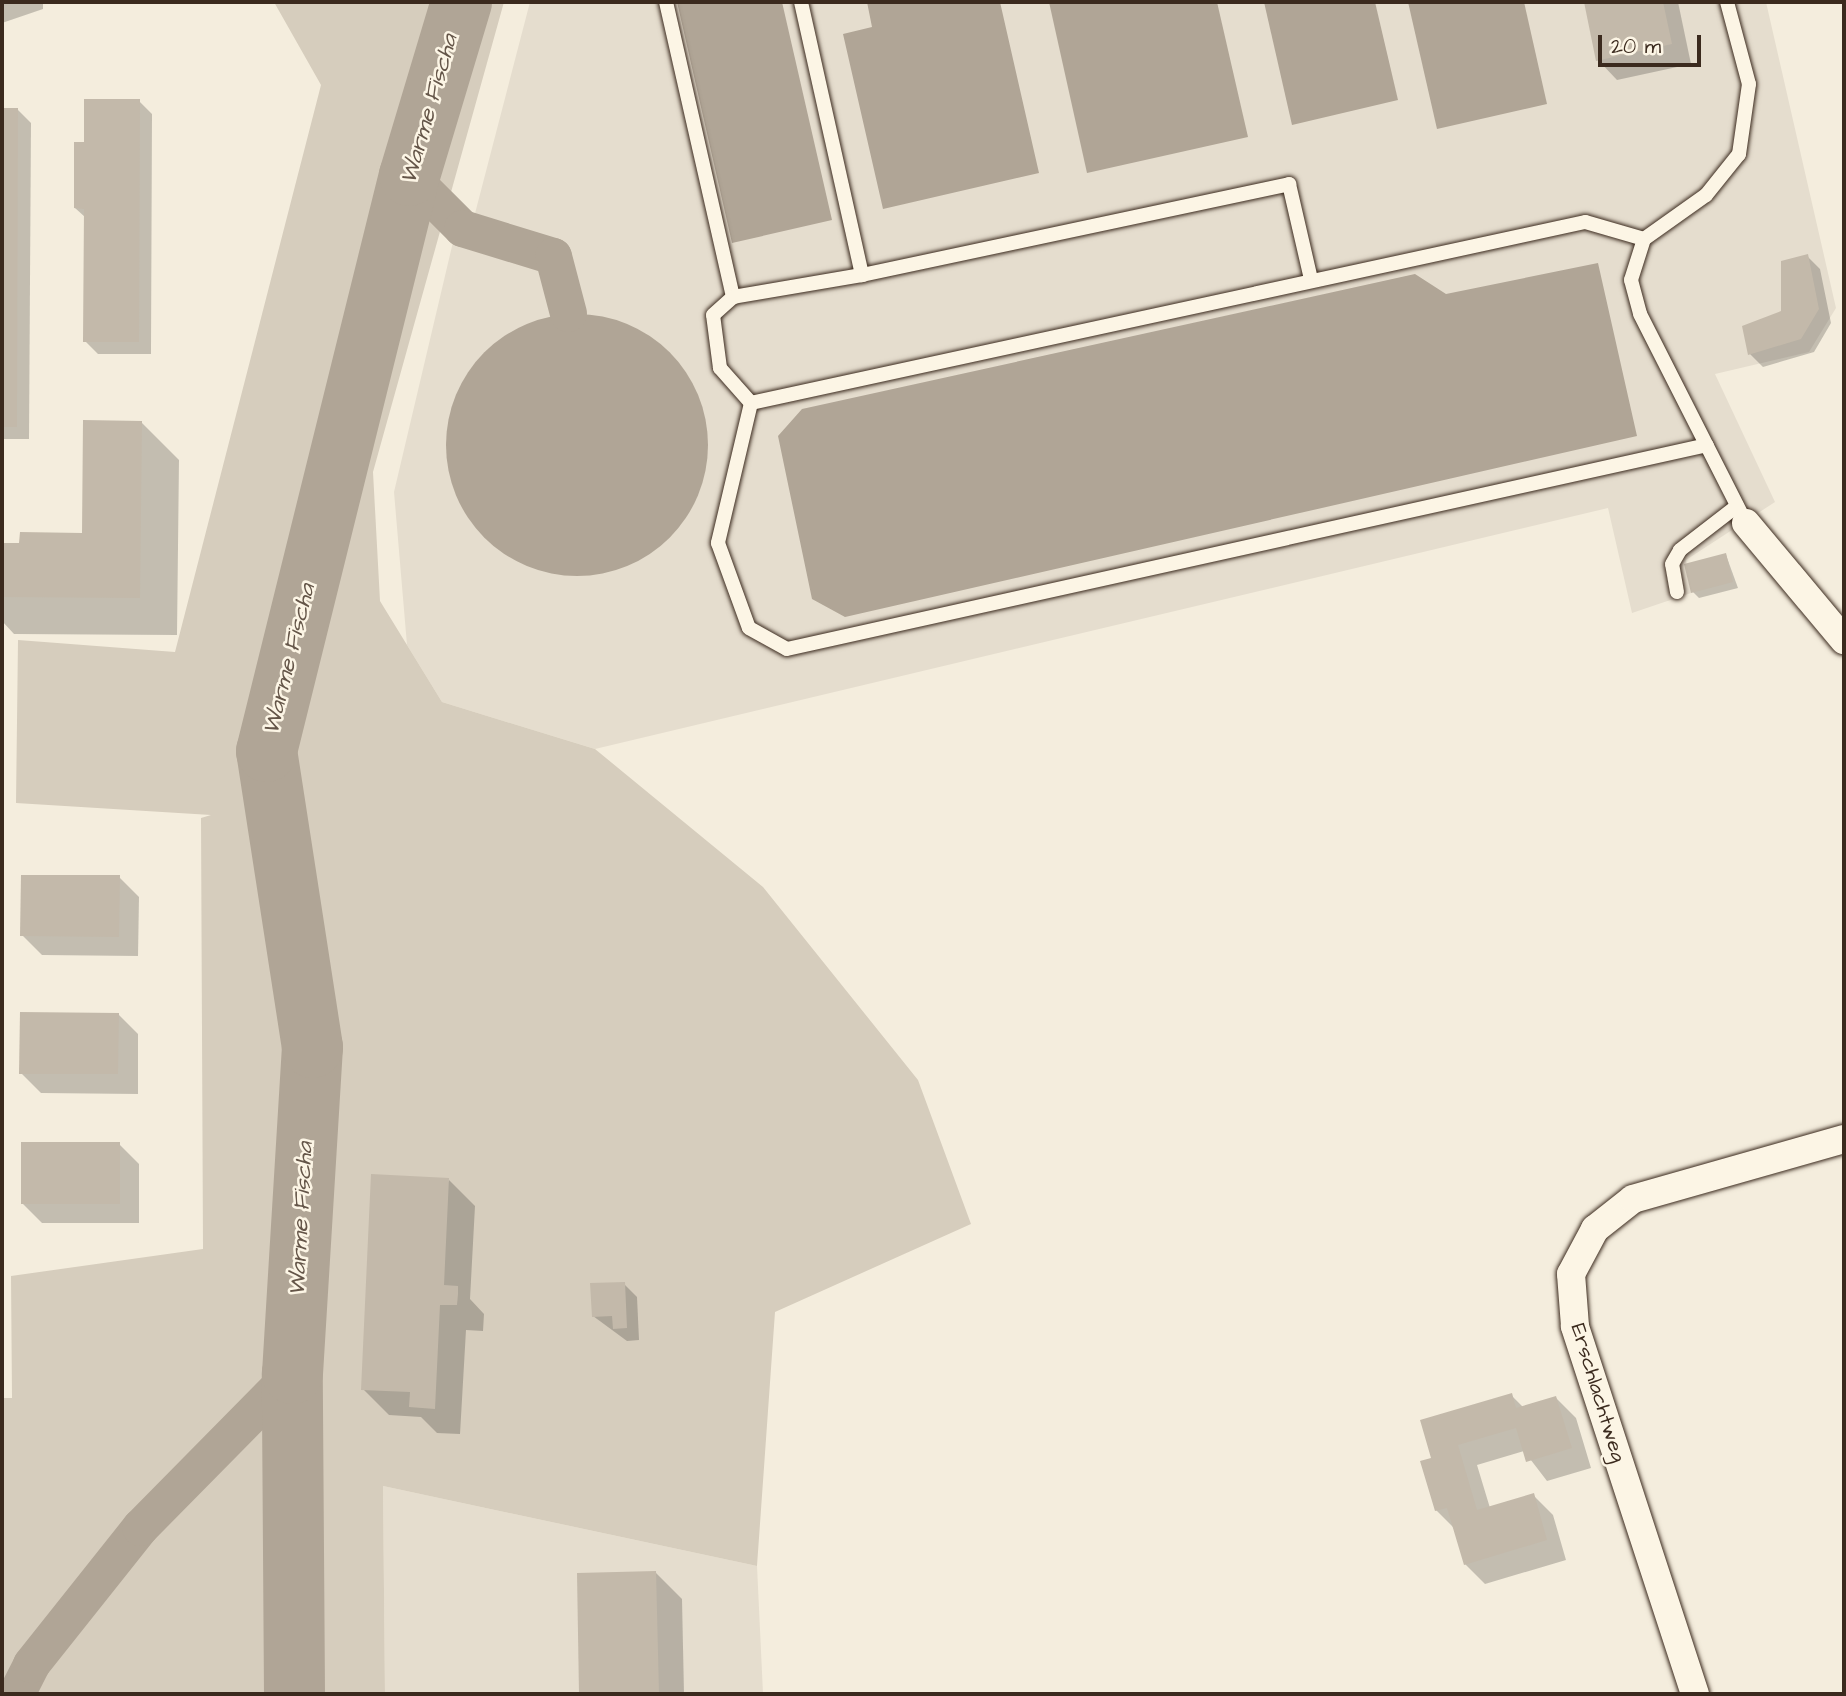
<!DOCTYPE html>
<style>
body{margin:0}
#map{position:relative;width:1846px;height:1696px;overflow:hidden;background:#f4eddd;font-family:"Architects Daughter",sans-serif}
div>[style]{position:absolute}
.built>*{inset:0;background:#e5ddce}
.green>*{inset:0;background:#d6cdbd}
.water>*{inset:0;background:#b0a596}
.round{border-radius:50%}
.shadow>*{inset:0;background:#0003}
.canal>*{height:37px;margin:-18.5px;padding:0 18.5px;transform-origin:18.5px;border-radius:18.5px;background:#b0a596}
.river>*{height:61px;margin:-30.5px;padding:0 30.5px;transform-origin:30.5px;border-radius:30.5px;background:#b0a596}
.building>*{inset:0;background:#c3b9aa}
.roads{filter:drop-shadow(0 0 2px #3b2a1e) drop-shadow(0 0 2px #3b2a1e)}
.service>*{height:14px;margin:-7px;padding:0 7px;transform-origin:7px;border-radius:7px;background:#fcf5e5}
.minor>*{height:28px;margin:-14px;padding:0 14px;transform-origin:14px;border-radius:14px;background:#fcf5e5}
span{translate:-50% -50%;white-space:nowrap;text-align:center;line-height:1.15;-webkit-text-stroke:5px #fcf5e5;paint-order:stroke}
.street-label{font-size:21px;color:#3b2a1e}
.water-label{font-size:23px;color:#645548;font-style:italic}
.frame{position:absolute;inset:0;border:4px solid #3b2a1e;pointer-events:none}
.scale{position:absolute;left:1598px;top:35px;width:103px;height:32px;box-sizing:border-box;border:4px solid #3b2a1e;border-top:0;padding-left:9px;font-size:21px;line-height:24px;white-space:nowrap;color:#3b2a1e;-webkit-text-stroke:5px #fcf5e5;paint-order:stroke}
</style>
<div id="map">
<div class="built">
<div style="clip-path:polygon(530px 2px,1766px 2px,1836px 308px,1809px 352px,1715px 374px,1775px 502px,1686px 560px,1691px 593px,1632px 613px,1608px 508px,595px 749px,442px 702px,407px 645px,394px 492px,453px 242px,472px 225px)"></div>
<div style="clip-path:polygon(383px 1486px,757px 1566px,763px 1694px,385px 1694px)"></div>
</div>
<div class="green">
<div style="clip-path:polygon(274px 2px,504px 2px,373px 472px,380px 601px,442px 702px,595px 749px,763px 887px,918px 1080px,971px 1224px,775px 1312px,757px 1566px,383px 1486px,385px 1694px,2px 1694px,2px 1398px,12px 1398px,11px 1276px,203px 1249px,201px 818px,211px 815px,16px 803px,18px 640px,175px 652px,321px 85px)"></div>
</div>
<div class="water">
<div style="clip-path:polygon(677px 2px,782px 2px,832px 220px,732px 243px)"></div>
<div style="clip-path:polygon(867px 2px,1000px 2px,1039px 173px,883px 209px,843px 34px,872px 27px)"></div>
<div style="clip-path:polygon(1049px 2px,1217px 2px,1248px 137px,1087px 173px)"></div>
<div style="clip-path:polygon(1264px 2px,1375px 2px,1398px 100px,1292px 125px)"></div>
<div style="clip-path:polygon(1408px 2px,1524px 2px,1547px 104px,1437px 129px)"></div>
<div style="clip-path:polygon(1598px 263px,1637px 436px,845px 617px,812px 599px,778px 436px,802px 409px,1415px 274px,1446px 294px)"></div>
<div class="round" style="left:446px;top:314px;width:262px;height:262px"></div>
</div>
<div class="shadow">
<div style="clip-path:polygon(2px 2px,43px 2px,43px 9px,2px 23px)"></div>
<div style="clip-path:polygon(1585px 2px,1678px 2px,1691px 64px,1617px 80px,1598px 60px)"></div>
<div style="clip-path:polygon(139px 101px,152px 114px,151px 354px,98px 354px,85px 341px,85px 217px,75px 208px,85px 144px)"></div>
<div style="clip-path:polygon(2px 110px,18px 110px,31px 123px,29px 439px,2px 439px)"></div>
<div style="clip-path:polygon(1807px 256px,1820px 269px,1831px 323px,1814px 352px,1763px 367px,1750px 354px,1783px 313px)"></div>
<div style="clip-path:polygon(141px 422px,179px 460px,177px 635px,14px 634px,2px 621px,2px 545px,84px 535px)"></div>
<div style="clip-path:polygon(1726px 555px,1738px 588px,1699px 598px,1693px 592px)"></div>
<div style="clip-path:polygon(119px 877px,139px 897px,138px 956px,42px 955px,22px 935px)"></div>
<div style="clip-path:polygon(118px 1014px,138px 1034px,138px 1094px,41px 1093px,21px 1073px)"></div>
<div style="clip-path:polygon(119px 1144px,139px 1164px,139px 1223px,42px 1223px,22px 1203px)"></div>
<div style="clip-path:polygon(449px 1180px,475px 1206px,470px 1299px,484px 1314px,483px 1331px,466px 1330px,460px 1434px,437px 1433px,421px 1417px,389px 1415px,363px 1389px)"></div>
<div style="clip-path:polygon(624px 1284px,637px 1297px,639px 1340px,627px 1341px,593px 1316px)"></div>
<div style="clip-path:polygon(1511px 1395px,1524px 1408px,1556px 1398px,1576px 1418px,1591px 1468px,1547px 1481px,1524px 1451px,1477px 1465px,1490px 1508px,1533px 1495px,1553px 1515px,1566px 1560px,1485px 1584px,1465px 1564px,1455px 1529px,1436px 1510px,1433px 1460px)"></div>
<div style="clip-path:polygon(655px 1572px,682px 1599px,684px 1694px,581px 1694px,579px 1574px)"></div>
</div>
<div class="canal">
<div style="left:409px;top:175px;width:75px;rotate:45deg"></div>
<div style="left:462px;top:228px;width:95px;rotate:17.1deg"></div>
<div style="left:553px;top:256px;width:59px;rotate:75.3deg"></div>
<div style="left:16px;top:1694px;width:34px;rotate:-63deg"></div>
<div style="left:31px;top:1664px;width:175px;rotate:-51.5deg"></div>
<div style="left:140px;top:1527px;width:216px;rotate:-45.4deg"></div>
</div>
<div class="river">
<div style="left:294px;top:1694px;width:321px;rotate:-90.4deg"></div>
<div style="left:292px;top:1373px;width:327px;rotate:-86.5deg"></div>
<div style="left:312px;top:1047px;width:300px;rotate:-98.8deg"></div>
<div style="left:266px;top:751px;width:593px;rotate:-76.06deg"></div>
<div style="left:409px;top:175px;width:181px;rotate:-73.3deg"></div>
</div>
<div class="building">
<div style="clip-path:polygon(1584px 2px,1663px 2px,1672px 44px,1596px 61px)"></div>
<div style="clip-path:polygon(84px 99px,140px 99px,139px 342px,83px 342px,84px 209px,74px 208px,74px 142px,84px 142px)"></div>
<div style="clip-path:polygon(2px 108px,18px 108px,17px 427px,2px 427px)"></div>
<div style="clip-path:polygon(1808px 254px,1819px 309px,1801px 339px,1748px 355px,1742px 326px,1781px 311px,1781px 261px)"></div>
<div style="clip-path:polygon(83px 420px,142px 421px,140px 598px,2px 597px,2px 543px,19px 543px,20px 532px,82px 533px)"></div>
<div style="clip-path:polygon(1726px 553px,1733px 582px,1691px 593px,1684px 564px)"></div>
<div style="clip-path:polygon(21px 875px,120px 875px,119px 937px,20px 936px)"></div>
<div style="clip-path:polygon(20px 1012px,119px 1013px,118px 1074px,19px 1074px)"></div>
<div style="clip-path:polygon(21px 1142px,120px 1142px,120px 1204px,21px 1204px)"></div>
<div style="clip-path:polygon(371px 1174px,449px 1178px,444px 1285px,458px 1286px,458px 1294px,457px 1305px,440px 1305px,435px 1409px,409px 1407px,410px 1392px,361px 1390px)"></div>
<div style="clip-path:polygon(625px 1282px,627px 1328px,613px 1329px,612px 1316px,592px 1317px,590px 1283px)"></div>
<div style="clip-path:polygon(1512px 1393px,1516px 1408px,1556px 1396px,1572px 1448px,1526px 1462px,1516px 1428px,1458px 1445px,1477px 1510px,1534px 1493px,1547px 1540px,1464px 1565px,1447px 1508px,1435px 1511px,1420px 1461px,1431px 1458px,1420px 1420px)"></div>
<div style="clip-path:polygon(656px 1571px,659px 1694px,579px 1694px,577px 1573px)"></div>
</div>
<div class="roads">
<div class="service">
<div style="left:666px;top:2px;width:303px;rotate:77.2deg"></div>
<div style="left:801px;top:2px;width:280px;rotate:77.4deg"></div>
<div style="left:862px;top:275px;width:437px;rotate:-12deg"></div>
<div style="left:1289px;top:184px;width:98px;rotate:77deg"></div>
<div style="left:1727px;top:2px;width:85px;rotate:75deg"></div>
<div style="left:1749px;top:84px;width:71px;rotate:98.1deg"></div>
<div style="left:1739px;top:154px;width:53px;rotate:128.8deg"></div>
<div style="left:1706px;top:195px;width:76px;rotate:144.6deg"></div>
<div style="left:1644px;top:239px;width:43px;rotate:107.6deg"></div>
<div style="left:1631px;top:280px;width:35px;rotate:75deg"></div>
<div style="left:1640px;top:314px;width:234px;rotate:63.1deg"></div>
<div style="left:1644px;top:239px;width:61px;rotate:-163.9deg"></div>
<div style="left:1585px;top:222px;width:853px;rotate:167.76deg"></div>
<div style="left:751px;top:403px;width:144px;rotate:103.3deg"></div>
<div style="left:718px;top:543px;width:90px;rotate:70deg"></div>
<div style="left:749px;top:628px;width:43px;rotate:28.9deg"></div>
<div style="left:787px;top:649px;width:942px;rotate:-12.5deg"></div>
<div style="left:751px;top:403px;width:47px;rotate:-131.5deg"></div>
<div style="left:720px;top:368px;width:53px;rotate:-97.5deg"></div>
<div style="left:713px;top:315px;width:27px;rotate:-42deg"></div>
<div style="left:733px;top:297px;width:131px;rotate:-9.7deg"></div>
<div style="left:1677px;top:592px;width:28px;rotate:-100deg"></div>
<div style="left:1672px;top:564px;width:16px;rotate:-60deg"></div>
<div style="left:1680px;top:550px;width:72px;rotate:-37.7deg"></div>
</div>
<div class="minor">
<div style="left:1746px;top:523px;width:153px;rotate:50.1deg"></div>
<div style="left:1695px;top:1694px;width:387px;rotate:-108.1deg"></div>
<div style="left:1575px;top:1326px;width:52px;rotate:-94.4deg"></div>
<div style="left:1571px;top:1274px;width:51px;rotate:-61.9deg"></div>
<div style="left:1595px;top:1229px;width:48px;rotate:-38.3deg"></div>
<div style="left:1633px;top:1199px;width:219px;rotate:-15.9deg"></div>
</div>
</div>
<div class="street-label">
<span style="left:1598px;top:1393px;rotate:73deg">Erschlachtweg</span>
</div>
<div class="water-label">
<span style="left:429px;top:109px;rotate:-74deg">Warme Fischa</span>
<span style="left:289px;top:659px;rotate:-76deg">Warme Fischa</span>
<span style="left:301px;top:1219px;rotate:-87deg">Warme Fischa</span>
</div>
<div class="frame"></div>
<div class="scale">20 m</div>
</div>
